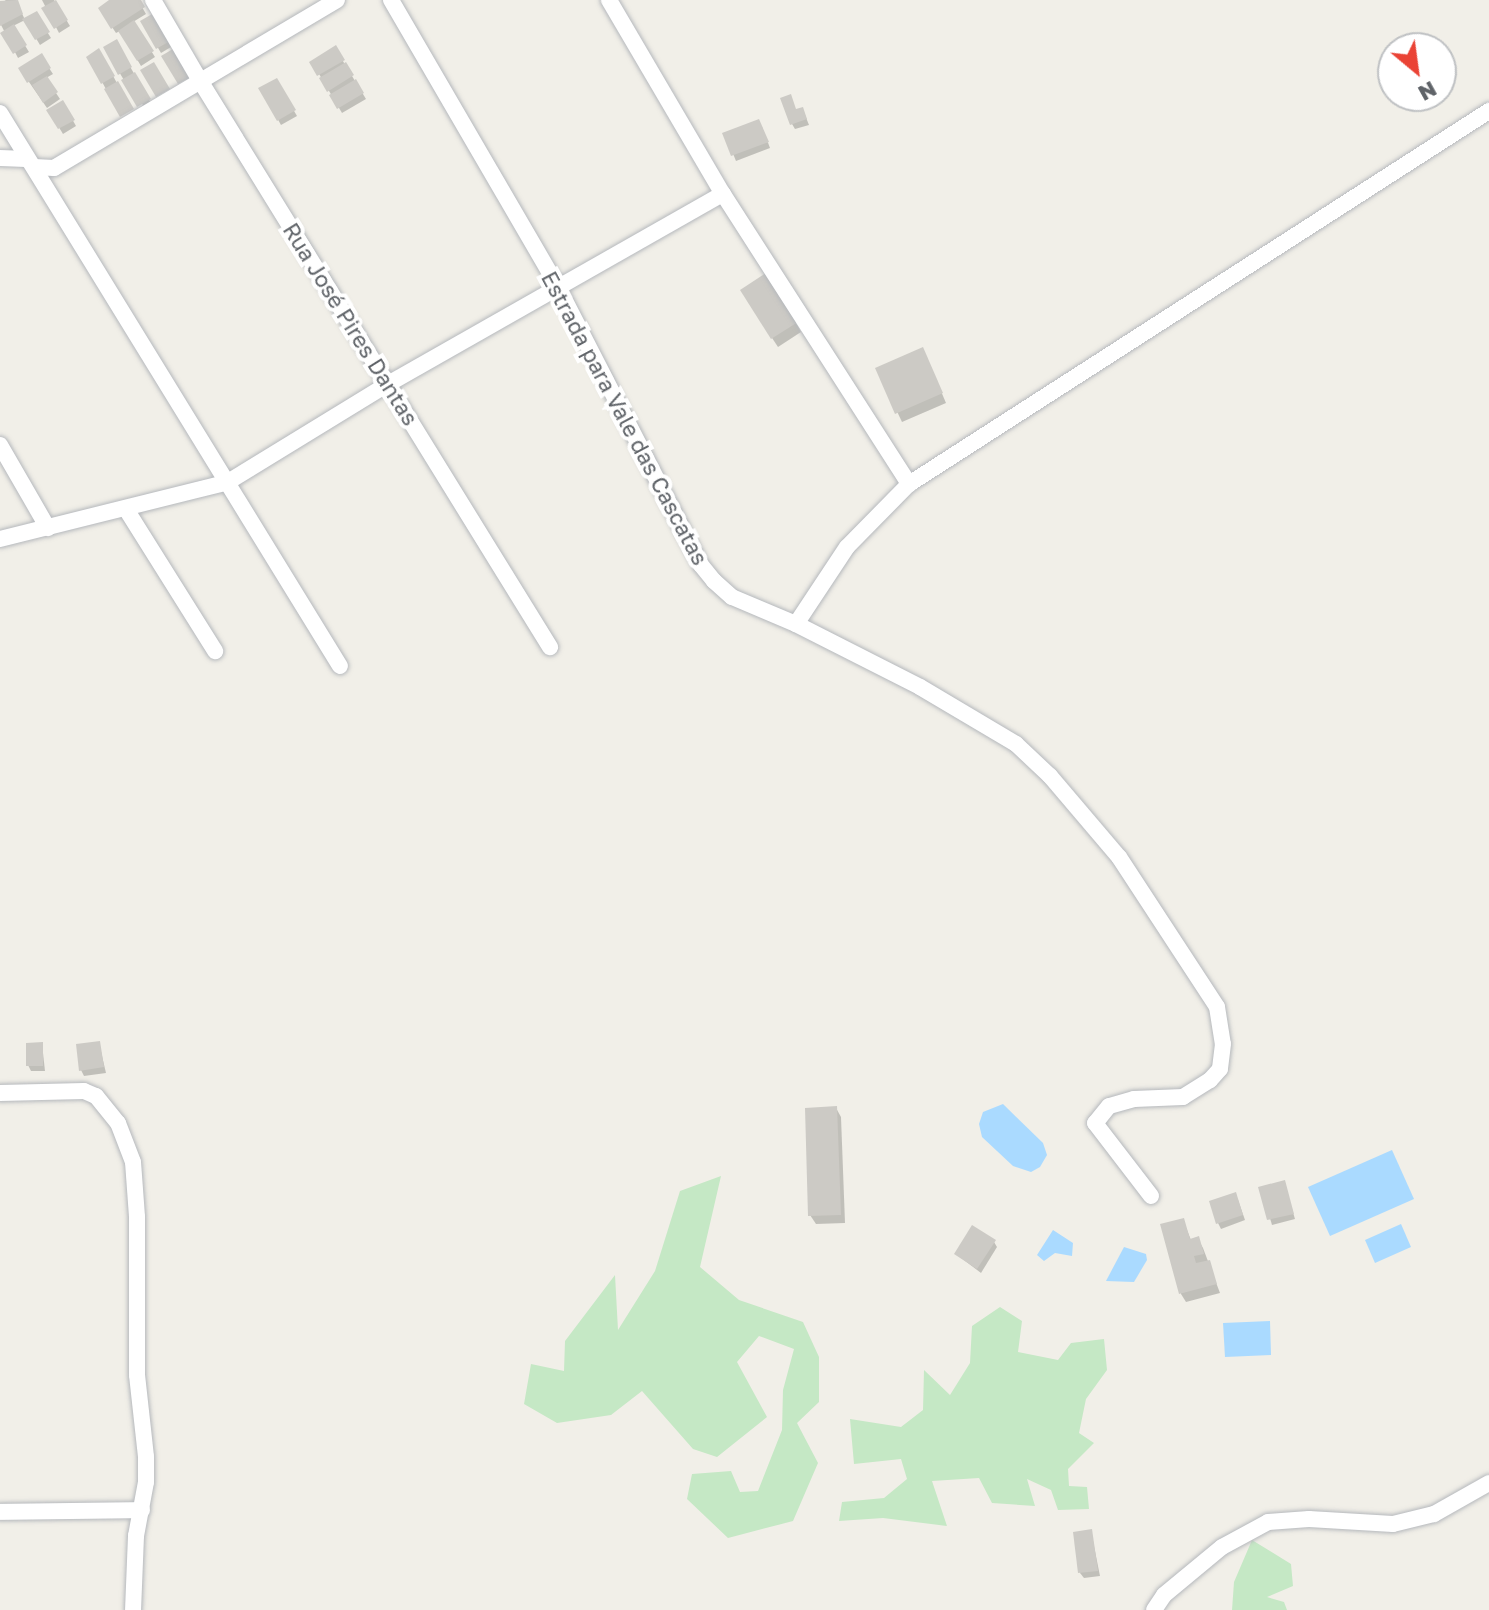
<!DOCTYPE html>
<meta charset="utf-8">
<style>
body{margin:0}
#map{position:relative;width:1489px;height:1610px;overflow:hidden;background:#f1efe8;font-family:"Golos Text",sans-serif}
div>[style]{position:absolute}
.green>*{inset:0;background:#c5e8c5}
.water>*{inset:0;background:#aadaff}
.shadow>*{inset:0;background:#0003}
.building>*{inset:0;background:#cccac5}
.roads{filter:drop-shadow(0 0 2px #b5b8bc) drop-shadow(0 0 2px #b5b8bc)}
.street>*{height:16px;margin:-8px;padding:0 8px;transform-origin:8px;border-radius:8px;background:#fff}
span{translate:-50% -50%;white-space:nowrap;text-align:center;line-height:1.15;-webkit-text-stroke:8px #fff;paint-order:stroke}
.street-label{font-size:22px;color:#5f6368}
.north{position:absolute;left:1377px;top:32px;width:80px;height:80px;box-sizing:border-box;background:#fff;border:2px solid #bfc1c3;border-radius:50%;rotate:151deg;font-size:22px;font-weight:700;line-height:32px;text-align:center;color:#5f6368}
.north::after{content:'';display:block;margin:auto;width:28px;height:36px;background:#ea4335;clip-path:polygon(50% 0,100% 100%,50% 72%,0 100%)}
</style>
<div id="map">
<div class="green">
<div style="clip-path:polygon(721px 1176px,700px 1267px,739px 1300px,803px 1322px,819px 1357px,819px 1402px,797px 1423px,818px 1463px,793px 1521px,728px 1538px,687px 1499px,692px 1474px,731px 1471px,740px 1492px,758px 1491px,782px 1430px,783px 1390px,794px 1349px,759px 1336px,737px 1362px,767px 1417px,717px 1457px,693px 1449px,642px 1391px,611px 1415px,557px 1423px,524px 1404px,531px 1364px,564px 1371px,565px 1341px,615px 1275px,618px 1330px,655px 1271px,680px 1191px)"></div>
<div style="clip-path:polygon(1000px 1307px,1022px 1321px,1018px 1352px,1058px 1360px,1071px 1343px,1104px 1339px,1107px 1370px,1086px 1399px,1079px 1433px,1094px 1443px,1068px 1469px,1069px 1486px,1087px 1487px,1089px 1509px,1058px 1510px,1051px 1490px,1027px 1479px,1035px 1506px,992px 1503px,979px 1478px,932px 1481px,947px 1526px,883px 1518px,839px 1521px,842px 1502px,884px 1498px,907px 1479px,901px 1459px,854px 1464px,850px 1419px,901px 1427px,923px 1410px,924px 1370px,950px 1395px,970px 1363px,972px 1326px)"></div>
<div style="clip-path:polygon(1252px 1540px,1291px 1564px,1293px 1586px,1267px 1597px,1284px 1602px,1287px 1610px,1232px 1610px,1234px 1582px)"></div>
</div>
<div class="water">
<div style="clip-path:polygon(1003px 1104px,1043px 1143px,1047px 1155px,1040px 1167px,1031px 1172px,1013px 1166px,982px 1137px,979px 1124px,983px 1112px)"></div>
<div style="clip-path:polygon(1392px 1150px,1414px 1199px,1330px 1236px,1308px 1187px)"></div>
<div style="clip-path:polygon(1401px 1224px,1411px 1247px,1375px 1263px,1365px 1240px)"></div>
<div style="clip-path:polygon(1053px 1230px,1073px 1243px,1072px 1256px,1055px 1253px,1044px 1261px,1037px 1255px)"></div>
<div style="clip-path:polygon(1124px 1247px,1146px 1254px,1147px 1260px,1134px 1282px,1106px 1281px)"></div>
<div style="clip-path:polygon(1270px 1321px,1271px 1355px,1225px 1357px,1223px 1323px)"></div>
</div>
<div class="shadow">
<div style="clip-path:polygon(6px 0,16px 0,25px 20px,13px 26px,29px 52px,18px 58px,0 23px,0 4px)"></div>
<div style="clip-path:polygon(42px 0,54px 0,70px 26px,59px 33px)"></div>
<div style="clip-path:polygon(112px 0,138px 0,146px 14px,133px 22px,155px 57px,141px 66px,120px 31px,116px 33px,100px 9px)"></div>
<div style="clip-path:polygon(36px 14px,51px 38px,40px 45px,25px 20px)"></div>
<div style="clip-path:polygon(154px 16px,171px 47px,161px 53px,143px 22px)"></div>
<div style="clip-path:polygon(116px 42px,152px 105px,142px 111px,140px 108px,143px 105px,141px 102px,138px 104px,105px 48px)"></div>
<div style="clip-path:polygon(335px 48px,366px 99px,342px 113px,312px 62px)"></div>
<div style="clip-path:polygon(99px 51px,131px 108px,120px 114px,88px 57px)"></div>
<div style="clip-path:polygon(41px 56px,53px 74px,46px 78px,60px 99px,47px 108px,20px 69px)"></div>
<div style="clip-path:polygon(276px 80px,297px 116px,281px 125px,261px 89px)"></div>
<div style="clip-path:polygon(63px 103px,76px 126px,63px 134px,49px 111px)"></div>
<div style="clip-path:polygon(796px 111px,805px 115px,809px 125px,795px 129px,792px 124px)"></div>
<div style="clip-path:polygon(762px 127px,770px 148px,736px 161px,725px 134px)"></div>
<div style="clip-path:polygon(747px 300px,796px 323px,801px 332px,778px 347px)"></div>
<div style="clip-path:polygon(927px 358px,946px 403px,902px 422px,877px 369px)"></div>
<div style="clip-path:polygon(99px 1043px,106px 1073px,84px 1076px,81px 1070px)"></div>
<div style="clip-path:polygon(42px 1044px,45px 1071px,31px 1071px,28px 1065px)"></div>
<div style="clip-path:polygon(836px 1108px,841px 1117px,845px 1223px,816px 1224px,810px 1215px)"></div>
<div style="clip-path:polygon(1284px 1182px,1295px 1219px,1272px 1225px,1261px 1188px)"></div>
<div style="clip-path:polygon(1238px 1200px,1245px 1220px,1221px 1229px,1218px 1223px)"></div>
<div style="clip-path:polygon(1183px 1220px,1191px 1240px,1198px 1239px,1203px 1248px,1220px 1293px,1186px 1302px,1181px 1294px)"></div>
<div style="clip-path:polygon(994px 1242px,997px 1247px,981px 1273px,956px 1254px)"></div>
<div style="clip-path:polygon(1091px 1531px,1100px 1576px,1084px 1578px,1080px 1573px)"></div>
</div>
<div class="building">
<div style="clip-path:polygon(18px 0,23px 14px,0 26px,0 1px)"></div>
<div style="clip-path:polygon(56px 0,68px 20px,54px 29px,41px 8px)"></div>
<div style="clip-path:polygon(109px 0,141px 0,145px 7px,111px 29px,98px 8px)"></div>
<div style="clip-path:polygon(37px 11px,50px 32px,35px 40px,22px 19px)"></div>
<div style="clip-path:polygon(154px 13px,170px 41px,156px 49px,140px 21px)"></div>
<div style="clip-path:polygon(134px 20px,154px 51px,137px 61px,118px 31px)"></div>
<div style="clip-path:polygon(14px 24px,27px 45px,13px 54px,0 33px)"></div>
<div style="clip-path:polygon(117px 39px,132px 67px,118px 75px,103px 47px)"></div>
<div style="clip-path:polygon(336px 45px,345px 60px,317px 76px,309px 62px)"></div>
<div style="clip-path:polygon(178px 46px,194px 75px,178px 84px,161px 56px)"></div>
<div style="clip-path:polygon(99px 48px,115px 76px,101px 84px,86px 57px)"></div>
<div style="clip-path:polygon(42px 53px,51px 68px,27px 83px,18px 68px)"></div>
<div style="clip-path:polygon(154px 62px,170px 89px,156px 97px,140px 70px)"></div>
<div style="clip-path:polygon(346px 62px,354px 75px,327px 92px,319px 78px)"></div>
<div style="clip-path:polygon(135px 72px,151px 99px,137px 107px,121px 80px)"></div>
<div style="clip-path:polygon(47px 76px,58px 92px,43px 103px,32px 85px)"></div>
<div style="clip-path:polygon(277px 78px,296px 110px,277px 121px,258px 88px)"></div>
<div style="clip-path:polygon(356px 79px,364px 93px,337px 109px,329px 95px)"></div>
<div style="clip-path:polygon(118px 81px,134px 109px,120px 117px,104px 89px)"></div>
<div style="clip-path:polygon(791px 94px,796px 109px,803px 107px,807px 119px,790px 125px,780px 98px)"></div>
<div style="clip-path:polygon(63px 100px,75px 120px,58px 129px,46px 110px)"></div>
<div style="clip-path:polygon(759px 119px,769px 142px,731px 156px,722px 133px)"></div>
<div style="clip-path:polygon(766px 273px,798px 322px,771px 339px,740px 290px)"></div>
<div style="clip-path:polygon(923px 347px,943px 393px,895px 414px,875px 368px)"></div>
<div style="clip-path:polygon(100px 1041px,104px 1067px,79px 1071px,76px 1044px)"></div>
<div style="clip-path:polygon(43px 1042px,43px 1066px,26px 1066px,26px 1043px)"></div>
<div style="clip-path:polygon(837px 1106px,841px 1215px,808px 1216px,805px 1108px)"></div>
<div style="clip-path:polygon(1285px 1180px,1294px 1214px,1267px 1220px,1258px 1187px)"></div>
<div style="clip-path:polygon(1236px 1192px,1243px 1215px,1216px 1224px,1209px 1201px)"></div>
<div style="clip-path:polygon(1184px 1218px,1190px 1239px,1199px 1236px,1204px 1254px,1194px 1256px,1196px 1263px,1210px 1260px,1217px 1284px,1179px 1294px,1160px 1224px)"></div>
<div style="clip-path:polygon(972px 1225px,996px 1240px,977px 1269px,954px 1254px)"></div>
<div style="clip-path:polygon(1092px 1529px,1098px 1571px,1078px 1573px,1073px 1532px)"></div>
</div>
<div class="roads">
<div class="street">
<div style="left:153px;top:0;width:91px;rotate:59.8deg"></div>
<div style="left:199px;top:79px;width:668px;rotate:58.29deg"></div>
<div style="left:391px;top:0;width:334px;rotate:59.8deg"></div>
<div style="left:559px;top:289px;width:310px;rotate:62.8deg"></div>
<div style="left:701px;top:565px;width:21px;rotate:51deg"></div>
<div style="left:714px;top:581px;width:24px;rotate:42deg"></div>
<div style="left:732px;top:597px;width:69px;rotate:22.9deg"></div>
<div style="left:796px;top:624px;width:139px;rotate:26.9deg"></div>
<div style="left:920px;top:687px;width:112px;rotate:30.7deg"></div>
<div style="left:1016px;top:744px;width:47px;rotate:43.3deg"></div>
<div style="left:1050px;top:776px;width:106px;rotate:49.6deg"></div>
<div style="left:1119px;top:857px;width:179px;rotate:56.8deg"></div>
<div style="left:1217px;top:1007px;width:37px;rotate:81deg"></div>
<div style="left:1223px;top:1044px;width:25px;rotate:97deg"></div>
<div style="left:1220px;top:1069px;width:15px;rotate:132deg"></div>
<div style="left:1210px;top:1080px;width:32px;rotate:148deg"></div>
<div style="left:1183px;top:1097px;width:49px;rotate:177.7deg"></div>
<div style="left:1134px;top:1099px;width:26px;rotate:164deg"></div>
<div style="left:1109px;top:1106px;width:22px;rotate:129deg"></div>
<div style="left:1095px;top:1123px;width:92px;rotate:52.5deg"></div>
<div style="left:609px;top:0;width:225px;rotate:59.6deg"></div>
<div style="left:723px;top:194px;width:345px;rotate:57.3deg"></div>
<div style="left:0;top:113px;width:649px;rotate:58.42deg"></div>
<div style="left:0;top:158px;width:26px;rotate:2deg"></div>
<div style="left:34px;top:167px;width:20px;rotate:3deg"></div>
<div style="left:54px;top:168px;width:329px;rotate:-30.7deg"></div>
<div style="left:0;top:445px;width:96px;rotate:60deg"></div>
<div style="left:126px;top:509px;width:168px;rotate:57.9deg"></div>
<div style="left:0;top:539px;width:235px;rotate:-14deg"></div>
<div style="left:228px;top:482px;width:188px;rotate:-31.5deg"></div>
<div style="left:388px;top:384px;width:385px;rotate:-29.6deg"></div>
<div style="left:796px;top:624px;width:92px;rotate:-56.5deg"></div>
<div style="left:847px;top:547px;width:88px;rotate:-45.5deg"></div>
<div style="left:909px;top:484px;width:690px;rotate:-32.75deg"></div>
<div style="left:0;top:1093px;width:84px;rotate:-1.4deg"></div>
<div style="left:84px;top:1091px;width:13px;rotate:23deg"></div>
<div style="left:96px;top:1096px;width:35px;rotate:51deg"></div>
<div style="left:118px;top:1123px;width:42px;rotate:69deg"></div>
<div style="left:133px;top:1162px;width:55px;rotate:85.8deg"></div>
<div style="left:137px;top:1217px;width:158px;rotate:90deg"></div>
<div style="left:137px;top:1375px;width:82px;rotate:83.7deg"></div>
<div style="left:146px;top:1457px;width:25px;rotate:90deg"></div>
<div style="left:146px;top:1482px;width:55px;rotate:100.5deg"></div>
<div style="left:136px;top:1536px;width:74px;rotate:92.3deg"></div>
<div style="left:0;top:1512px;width:142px;rotate:-0.8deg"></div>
<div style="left:1154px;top:1610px;width:18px;rotate:-56deg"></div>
<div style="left:1164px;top:1595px;width:75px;rotate:-39.6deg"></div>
<div style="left:1222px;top:1547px;width:52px;rotate:-28.5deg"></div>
<div style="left:1268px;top:1522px;width:41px;rotate:-4.2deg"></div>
<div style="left:1309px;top:1519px;width:84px;rotate:3.4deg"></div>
<div style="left:1393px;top:1524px;width:42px;rotate:-13.7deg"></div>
<div style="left:1434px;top:1514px;width:63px;rotate:-29.4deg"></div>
</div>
</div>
<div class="street-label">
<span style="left:351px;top:324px;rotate:58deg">Rua José Pires Dantas</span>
<span style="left:625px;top:418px;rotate:62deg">Estrada para Vale das Cascatas</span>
</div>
<div class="north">N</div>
</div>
